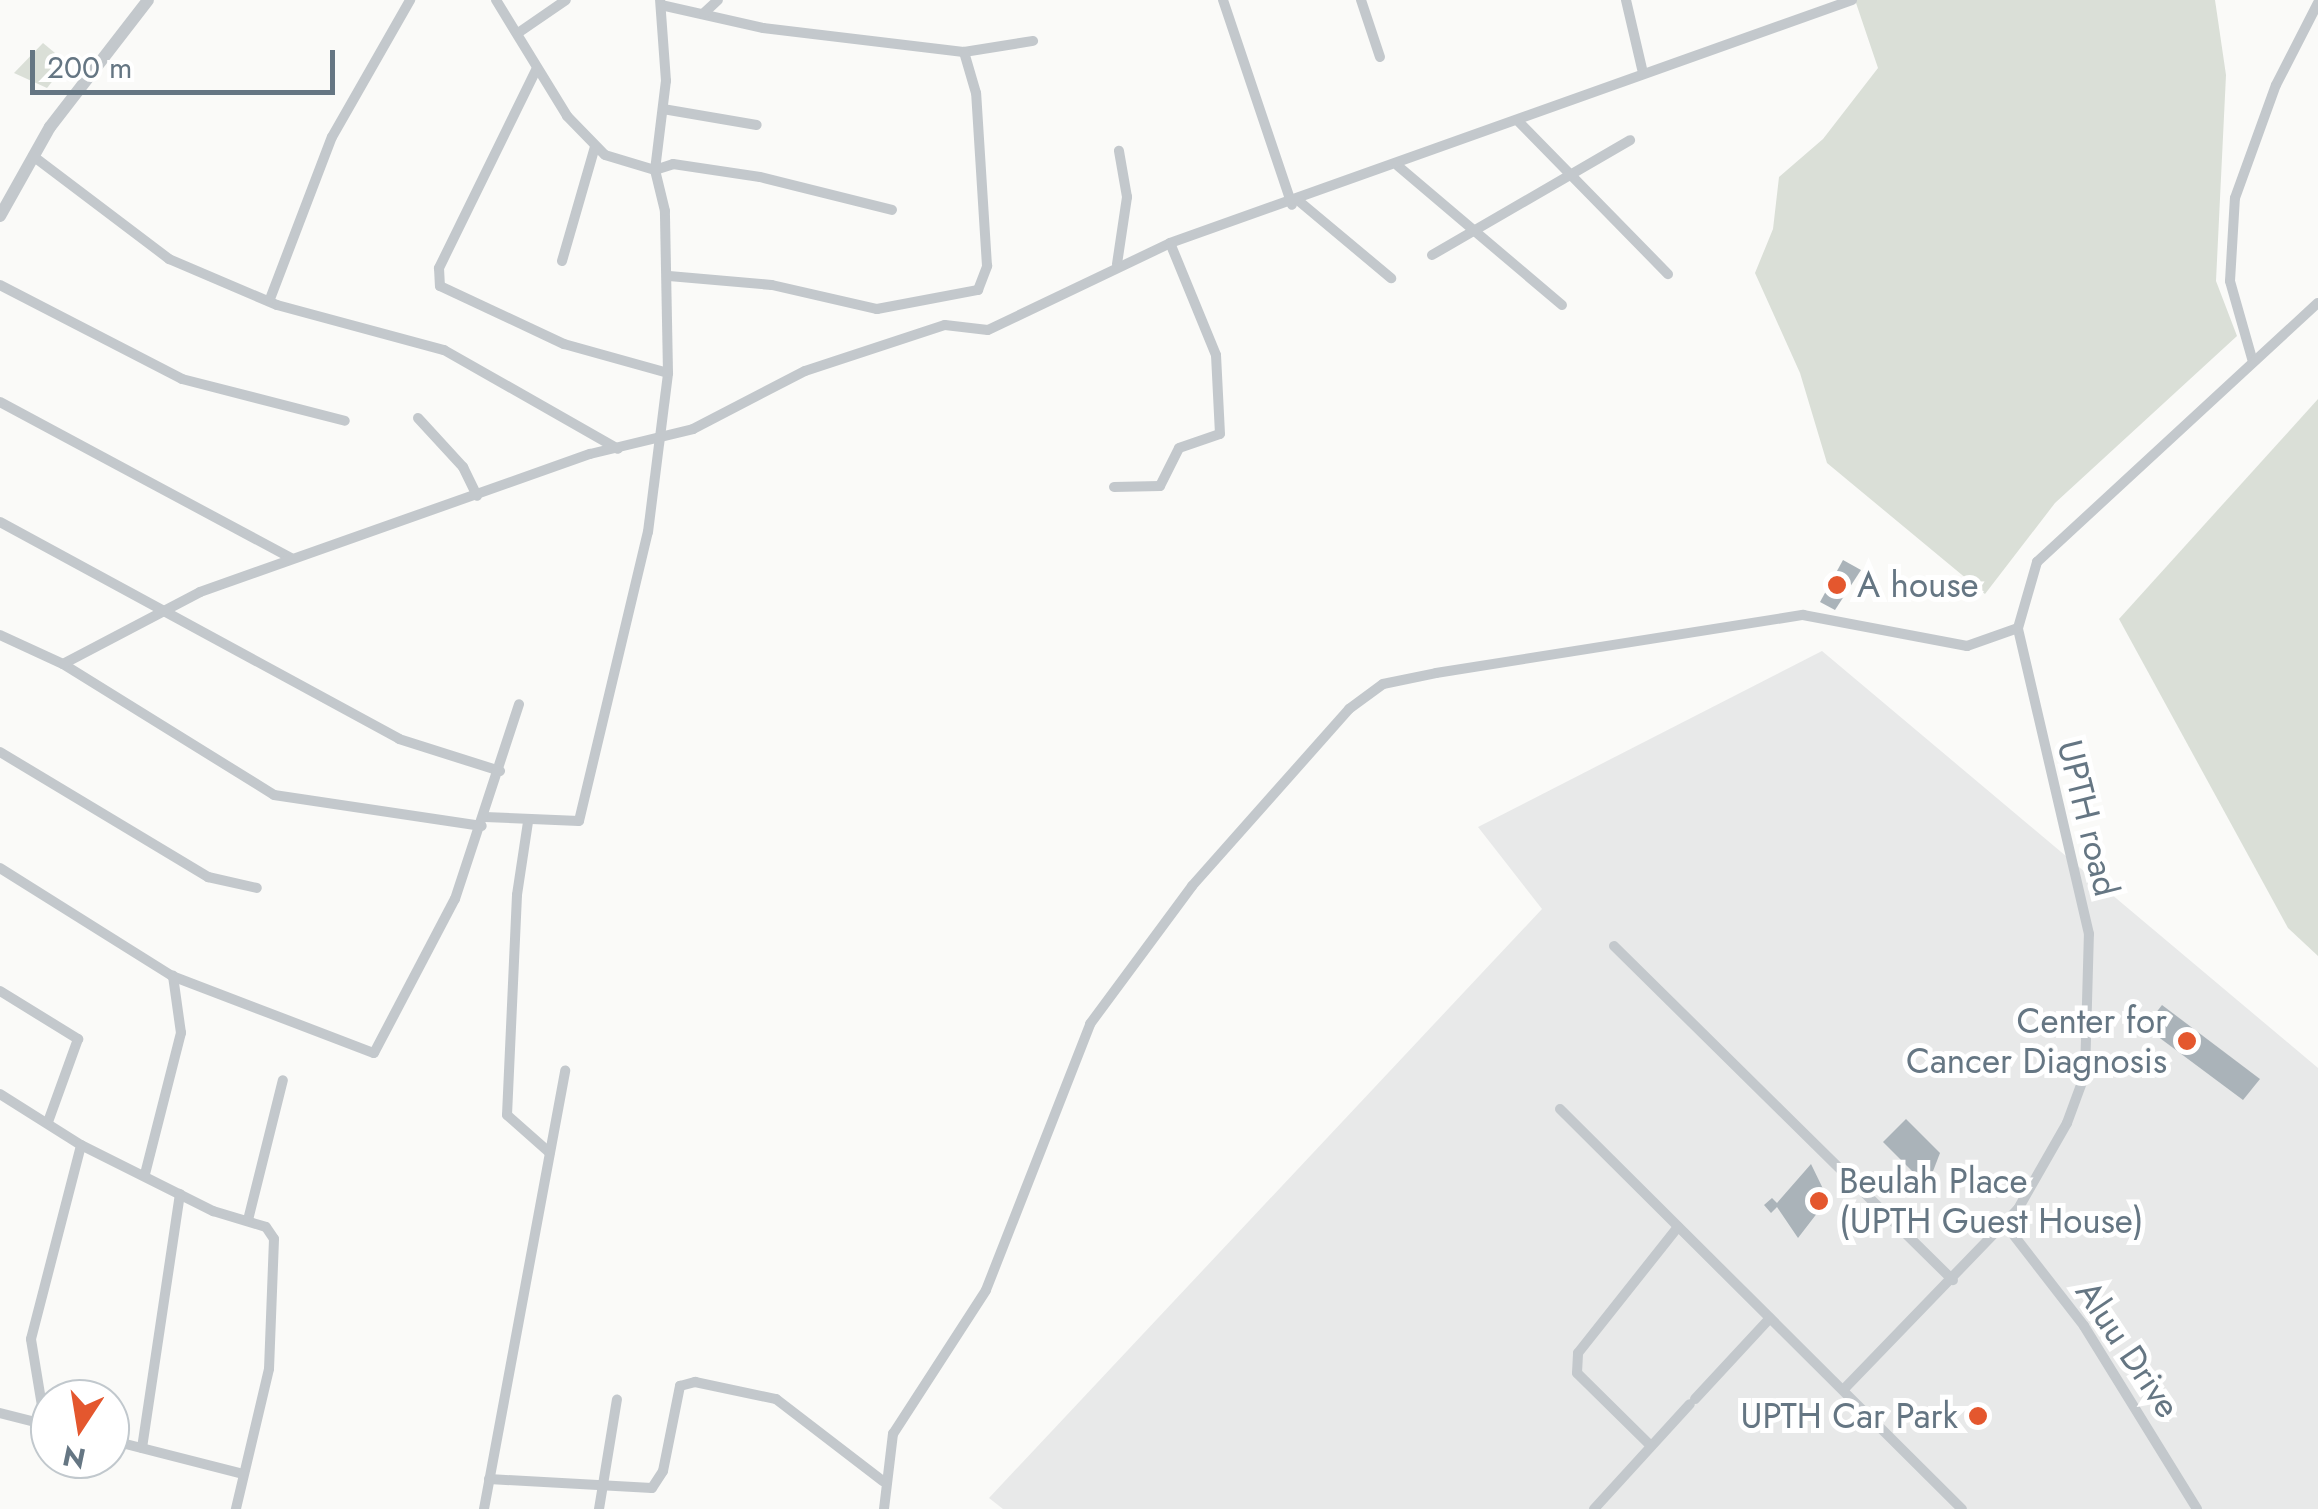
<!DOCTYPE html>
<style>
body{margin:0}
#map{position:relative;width:2318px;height:1509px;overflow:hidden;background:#fafaf8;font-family:Jost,sans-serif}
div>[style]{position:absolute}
.built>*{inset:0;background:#e8e9e9}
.green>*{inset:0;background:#dadfd7}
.building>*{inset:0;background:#aab3b9}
.minor>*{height:10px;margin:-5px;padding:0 5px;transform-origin:5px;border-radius:5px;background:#c3c8cc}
.tertiary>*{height:12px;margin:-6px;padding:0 6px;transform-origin:6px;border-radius:6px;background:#c3c8cc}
.dots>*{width:28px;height:28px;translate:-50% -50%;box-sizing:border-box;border:5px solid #fff;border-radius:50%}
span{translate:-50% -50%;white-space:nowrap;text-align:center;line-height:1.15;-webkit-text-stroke:10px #fff;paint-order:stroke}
.poi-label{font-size:35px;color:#657683}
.left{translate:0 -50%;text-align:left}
.right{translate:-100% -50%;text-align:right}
.street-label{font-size:35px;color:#657683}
.north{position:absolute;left:30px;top:1379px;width:100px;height:100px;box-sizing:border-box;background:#fff;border:2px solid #c1c8cd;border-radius:50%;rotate:192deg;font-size:28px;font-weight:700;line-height:40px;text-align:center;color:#657683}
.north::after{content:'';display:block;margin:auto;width:35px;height:45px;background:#e4572e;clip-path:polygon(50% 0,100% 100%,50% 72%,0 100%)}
.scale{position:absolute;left:30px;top:50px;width:305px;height:45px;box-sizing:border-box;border:5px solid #657683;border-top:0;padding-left:12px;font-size:30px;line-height:35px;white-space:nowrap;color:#657683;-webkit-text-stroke:8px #fff;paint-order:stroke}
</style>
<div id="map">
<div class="built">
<div style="clip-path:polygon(1822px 651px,2318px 1068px,2318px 1509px,1003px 1509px,989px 1498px,1542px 909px,1478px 827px)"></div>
</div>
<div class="green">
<div style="clip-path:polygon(1855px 0,2215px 0,2226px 75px,2216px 281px,2237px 336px,2055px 503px,1985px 594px,1827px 463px,1800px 373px,1755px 273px,1773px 229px,1779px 177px,1823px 139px,1878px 68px)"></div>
<div style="clip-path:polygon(43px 43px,67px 63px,47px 88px,14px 73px)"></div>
<div style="clip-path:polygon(2318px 399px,2318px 956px,2288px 928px,2119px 619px)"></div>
</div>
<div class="building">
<div style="clip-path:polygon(1843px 560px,1861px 570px,1835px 610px,1820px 602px)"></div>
<div style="clip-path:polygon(2162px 1005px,2260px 1079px,2243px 1100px,2145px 1027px)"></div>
<div style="clip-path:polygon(1906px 1119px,1940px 1153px,1930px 1179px,1919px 1178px,1883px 1142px)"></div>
<div style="clip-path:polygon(1811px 1164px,1828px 1199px,1798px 1238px,1777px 1207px,1771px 1213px,1764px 1205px,1772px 1198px,1777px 1203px)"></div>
</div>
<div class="minor">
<div style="left:496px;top:0;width:136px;rotate:58.5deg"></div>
<div style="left:567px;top:116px;width:54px;rotate:45.7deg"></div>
<div style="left:605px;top:155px;width:52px;rotate:16.7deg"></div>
<div style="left:655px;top:170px;width:19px;rotate:-18deg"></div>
<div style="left:673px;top:164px;width:88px;rotate:8.5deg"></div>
<div style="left:760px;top:177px;width:136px;rotate:14deg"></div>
<div style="left:1223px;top:0;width:216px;rotate:71.4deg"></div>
<div style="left:1361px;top:0;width:60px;rotate:71.6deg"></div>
<div style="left:1626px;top:0;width:71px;rotate:76.9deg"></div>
<div style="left:661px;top:5px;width:105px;rotate:12.7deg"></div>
<div style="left:763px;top:28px;width:202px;rotate:6.8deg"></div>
<div style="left:964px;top:52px;width:70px;rotate:-9.1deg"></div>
<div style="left:704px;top:13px;width:19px;rotate:-43deg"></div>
<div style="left:518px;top:33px;width:58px;rotate:-34.5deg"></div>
<div style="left:537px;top:68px;width:223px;rotate:116.1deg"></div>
<div style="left:439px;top:268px;width:18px;rotate:87deg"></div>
<div style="left:440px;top:286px;width:137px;rotate:25.1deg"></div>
<div style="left:564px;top:344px;width:108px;rotate:15.6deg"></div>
<div style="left:663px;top:109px;width:95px;rotate:9.7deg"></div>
<div style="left:1519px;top:122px;width:213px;rotate:45.6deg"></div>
<div style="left:33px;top:156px;width:171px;rotate:37.1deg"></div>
<div style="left:169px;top:259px;width:117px;rotate:23.1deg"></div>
<div style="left:277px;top:305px;width:173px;rotate:15.1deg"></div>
<div style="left:444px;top:350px;width:200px;rotate:29.6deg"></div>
<div style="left:1398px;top:166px;width:215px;rotate:40.3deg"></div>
<div style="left:1300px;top:202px;width:119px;rotate:39.9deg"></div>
<div style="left:1432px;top:255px;width:229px;rotate:-30.1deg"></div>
<div style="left:562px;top:261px;width:119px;rotate:-73.9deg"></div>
<div style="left:1117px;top:264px;width:68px;rotate:-81.5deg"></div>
<div style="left:1127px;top:197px;width:47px;rotate:-99.9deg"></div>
<div style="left:669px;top:276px;width:103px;rotate:5deg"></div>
<div style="left:772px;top:285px;width:108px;rotate:12.9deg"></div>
<div style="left:877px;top:309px;width:103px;rotate:-10.7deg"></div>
<div style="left:978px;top:290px;width:26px;rotate:-69deg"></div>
<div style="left:987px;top:266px;width:173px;rotate:-93.6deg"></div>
<div style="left:976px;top:93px;width:43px;rotate:-106.3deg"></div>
<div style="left:0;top:285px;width:205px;rotate:27.3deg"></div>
<div style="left:182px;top:379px;width:168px;rotate:14.4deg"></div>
<div style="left:270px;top:299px;width:173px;rotate:-69.1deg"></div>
<div style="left:332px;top:137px;width:158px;rotate:-60.3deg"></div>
<div style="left:2253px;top:362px;width:84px;rotate:-105.9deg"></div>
<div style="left:2230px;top:281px;width:83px;rotate:-86.6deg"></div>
<div style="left:2235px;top:198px;width:120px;rotate:-70.1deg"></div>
<div style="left:2276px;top:85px;width:92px;rotate:-62.9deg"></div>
<div style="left:0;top:402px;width:330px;rotate:28.2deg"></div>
<div style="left:418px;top:418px;width:67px;rotate:47.4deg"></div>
<div style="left:463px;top:467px;width:32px;rotate:64deg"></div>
<div style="left:1114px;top:487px;width:46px;rotate:-1.2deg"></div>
<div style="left:1160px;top:486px;width:42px;rotate:-63.4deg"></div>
<div style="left:1179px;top:448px;width:43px;rotate:-18.9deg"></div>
<div style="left:1220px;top:434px;width:79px;rotate:-92.9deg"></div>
<div style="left:1216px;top:355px;width:121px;rotate:-112.3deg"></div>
<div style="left:0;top:522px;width:454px;rotate:28.5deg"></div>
<div style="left:399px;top:739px;width:106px;rotate:17.6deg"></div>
<div style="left:0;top:635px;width:69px;rotate:24.7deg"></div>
<div style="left:63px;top:664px;width:248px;rotate:31.8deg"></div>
<div style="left:274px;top:795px;width:210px;rotate:8.5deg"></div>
<div style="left:63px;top:664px;width:155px;rotate:-27.7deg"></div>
<div style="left:200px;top:592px;width:414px;rotate:-19.5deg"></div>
<div style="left:590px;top:454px;width:106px;rotate:-13.6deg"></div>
<div style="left:693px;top:429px;width:126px;rotate:-27.4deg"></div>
<div style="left:805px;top:371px;width:147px;rotate:-18.2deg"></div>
<div style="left:945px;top:325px;width:43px;rotate:6.6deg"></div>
<div style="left:988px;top:330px;width:202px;rotate:-25.5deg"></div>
<div style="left:1170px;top:243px;width:724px;rotate:-19.61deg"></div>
<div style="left:0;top:752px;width:243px;rotate:31deg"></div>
<div style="left:208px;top:877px;width:50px;rotate:12.7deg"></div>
<div style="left:485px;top:817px;width:94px;rotate:2.4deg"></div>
<div style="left:579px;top:821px;width:297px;rotate:-76.6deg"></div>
<div style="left:648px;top:532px;width:160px;rotate:-82.8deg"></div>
<div style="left:668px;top:373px;width:162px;rotate:-91.1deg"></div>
<div style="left:665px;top:211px;width:42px;rotate:-103.7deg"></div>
<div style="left:655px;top:170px;width:90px;rotate:-83deg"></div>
<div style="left:666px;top:81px;width:81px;rotate:-94.2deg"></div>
<div style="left:528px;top:822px;width:74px;rotate:98.6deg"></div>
<div style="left:517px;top:895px;width:220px;rotate:92.6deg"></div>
<div style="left:507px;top:1115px;width:57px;rotate:41.5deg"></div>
<div style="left:0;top:868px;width:203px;rotate:32.1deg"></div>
<div style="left:172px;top:976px;width:216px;rotate:20.9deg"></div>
<div style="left:374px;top:1053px;width:174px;rotate:-62.3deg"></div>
<div style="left:455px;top:899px;width:205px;rotate:-71.8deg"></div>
<div style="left:1614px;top:946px;width:476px;rotate:44.6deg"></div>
<div style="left:0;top:991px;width:92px;rotate:31.6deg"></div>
<div style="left:78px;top:1039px;width:88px;rotate:109.9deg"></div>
<div style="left:0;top:1094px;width:96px;rotate:32.2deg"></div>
<div style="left:81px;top:1145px;width:148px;rotate:26.6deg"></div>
<div style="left:213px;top:1211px;width:55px;rotate:16.8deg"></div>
<div style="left:266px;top:1227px;width:14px;rotate:56deg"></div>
<div style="left:274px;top:1239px;width:130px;rotate:92.2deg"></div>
<div style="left:269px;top:1369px;width:144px;rotate:103.3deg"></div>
<div style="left:1560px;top:1109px;width:567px;rotate:44.86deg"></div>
<div style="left:145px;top:1174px;width:146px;rotate:-75.7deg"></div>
<div style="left:181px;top:1033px;width:58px;rotate:-98deg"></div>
<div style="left:248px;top:1220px;width:144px;rotate:-76deg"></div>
<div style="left:2005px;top:1224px;width:129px;rotate:52.2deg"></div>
<div style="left:2084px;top:1326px;width:215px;rotate:58.3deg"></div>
<div style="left:1845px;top:1388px;width:249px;rotate:-46deg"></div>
<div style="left:2018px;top:1209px;width:99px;rotate:-60.3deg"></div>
<div style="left:2067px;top:1123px;width:52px;rotate:-69.8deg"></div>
<div style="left:2085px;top:1074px;width:140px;rotate:-88.4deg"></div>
<div style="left:2089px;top:934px;width:314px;rotate:-103.1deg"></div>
<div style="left:2018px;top:628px;width:69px;rotate:-73.9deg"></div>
<div style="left:2037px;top:562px;width:382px;rotate:-42.7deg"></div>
<div style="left:1695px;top:1399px;width:110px;rotate:-47.2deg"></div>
<div style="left:0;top:1413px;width:49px;rotate:14.3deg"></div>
<div style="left:45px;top:1424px;width:86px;rotate:-99.4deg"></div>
<div style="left:31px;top:1339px;width:200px;rotate:-75.5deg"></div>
<div style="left:110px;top:1440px;width:137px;rotate:14.3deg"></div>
<div style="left:1649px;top:1444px;width:101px;rotate:-135.4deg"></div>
<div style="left:1577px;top:1373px;width:20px;rotate:-87deg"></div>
<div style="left:1578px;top:1353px;width:161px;rotate:-51.6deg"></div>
<div style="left:142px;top:1448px;width:257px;rotate:-81.5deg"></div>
<div style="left:489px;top:1479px;width:163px;rotate:3.2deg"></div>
<div style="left:652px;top:1488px;width:20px;rotate:-57deg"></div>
<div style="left:663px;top:1471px;width:87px;rotate:-78.7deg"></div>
<div style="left:680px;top:1386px;width:16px;rotate:-15deg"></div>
<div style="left:695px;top:1382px;width:83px;rotate:11.9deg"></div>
<div style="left:776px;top:1399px;width:135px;rotate:37.5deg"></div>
<div style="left:484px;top:1509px;width:446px;rotate:-79.5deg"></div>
<div style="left:599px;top:1509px;width:111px;rotate:-80.7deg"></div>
<div style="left:884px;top:1509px;width:76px;rotate:-83.2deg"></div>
<div style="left:893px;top:1434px;width:171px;rotate:-57.1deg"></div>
<div style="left:986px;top:1290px;width:286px;rotate:-68.6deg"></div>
<div style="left:1090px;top:1024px;width:172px;rotate:-53.5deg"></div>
<div style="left:1192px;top:886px;width:237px;rotate:-48.4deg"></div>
<div style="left:1349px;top:709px;width:42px;rotate:-36.3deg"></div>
<div style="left:1383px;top:684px;width:54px;rotate:-11.7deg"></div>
<div style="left:1436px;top:673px;width:372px;rotate:-9deg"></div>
<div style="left:1803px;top:615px;width:167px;rotate:10.7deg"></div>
<div style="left:1967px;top:646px;width:54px;rotate:-19.4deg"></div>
<div style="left:1594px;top:1509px;width:142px;rotate:-47.6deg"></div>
</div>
<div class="tertiary">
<div style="left:0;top:216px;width:102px;rotate:-60.7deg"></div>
<div style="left:50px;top:127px;width:160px;rotate:-52.3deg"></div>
</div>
<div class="dots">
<div style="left:1837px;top:585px;background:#e4572e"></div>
<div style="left:2187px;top:1041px;background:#e4572e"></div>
<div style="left:1819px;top:1201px;background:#e4572e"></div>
<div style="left:1978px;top:1416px;background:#e4572e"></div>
</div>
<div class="poi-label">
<span class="left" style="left:1857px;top:585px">A house</span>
<span class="right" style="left:2167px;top:1041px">Center for<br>Cancer Diagnosis</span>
<span class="left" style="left:1839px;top:1201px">Beulah Place<br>(UPTH Guest House)</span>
<span class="right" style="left:1958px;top:1416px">UPTH Car Park</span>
</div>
<div class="street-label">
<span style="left:2088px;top:818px;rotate:76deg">UPTH road</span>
<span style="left:2128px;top:1349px;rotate:56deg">Aluu Drive</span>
</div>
<div class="north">N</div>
<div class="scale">200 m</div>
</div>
